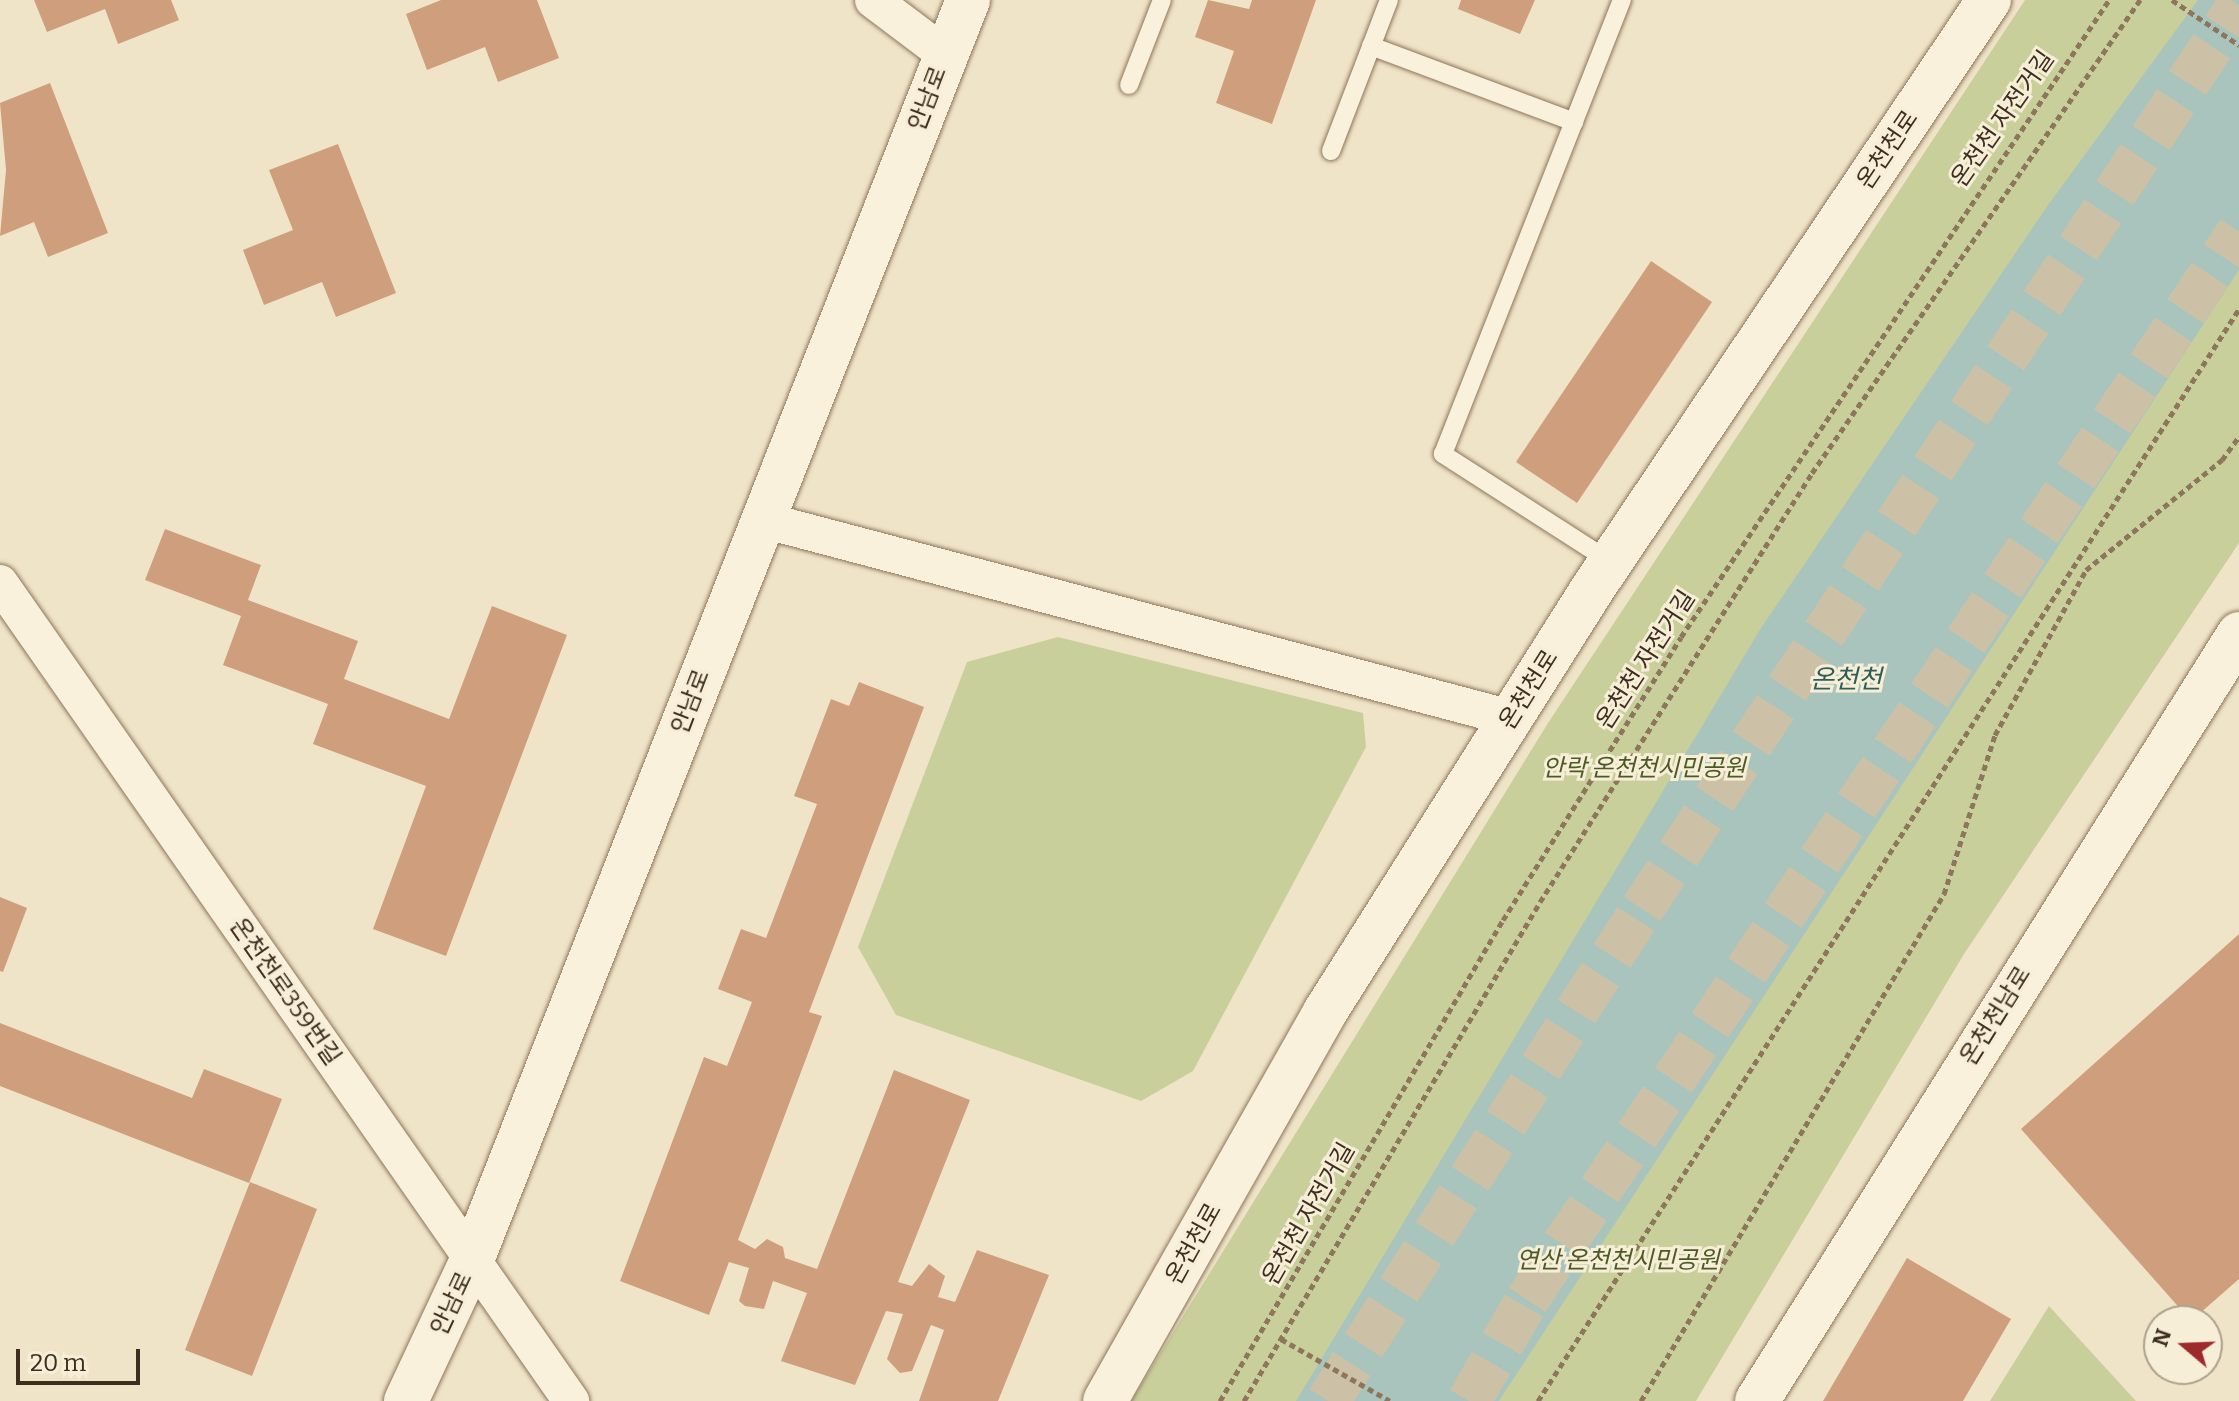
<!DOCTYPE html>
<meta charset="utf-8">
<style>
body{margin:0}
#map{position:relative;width:2239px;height:1401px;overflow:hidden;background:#f0e4c8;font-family:Bitter,"Noto Sans KR",serif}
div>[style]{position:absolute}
.green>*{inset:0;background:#c9cf9b}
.water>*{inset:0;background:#a9c4bc}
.building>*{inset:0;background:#cf9f7d}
.trunk-tunnel>*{height:44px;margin-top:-22px;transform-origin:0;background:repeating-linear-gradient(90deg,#ccc0a6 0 44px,transparent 0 66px)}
.path>*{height:5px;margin-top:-2.5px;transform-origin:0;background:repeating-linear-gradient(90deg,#8d765c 0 6px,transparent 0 10px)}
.roads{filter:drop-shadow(0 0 2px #8d765c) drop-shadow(0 0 2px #8d765c)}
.service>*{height:18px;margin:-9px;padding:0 9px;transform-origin:9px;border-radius:9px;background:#faf1dc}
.minor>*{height:36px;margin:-18px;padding:0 18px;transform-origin:18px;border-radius:18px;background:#faf1dc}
.tertiary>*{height:44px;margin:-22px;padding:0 22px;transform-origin:22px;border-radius:22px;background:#faf1dc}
.path-bridge>*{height:5px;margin-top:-2.5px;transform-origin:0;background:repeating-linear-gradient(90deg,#8d765c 0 6px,transparent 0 10px)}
span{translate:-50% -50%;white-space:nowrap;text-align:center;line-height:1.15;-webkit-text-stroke:6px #f7eed8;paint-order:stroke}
.street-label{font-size:24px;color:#3d2e20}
.park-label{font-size:24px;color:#4d5a26;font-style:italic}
.water-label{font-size:26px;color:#2f5d5a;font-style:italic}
.north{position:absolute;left:2143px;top:1305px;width:80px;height:80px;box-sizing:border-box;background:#f7eed8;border:2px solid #ada18e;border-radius:50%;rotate:289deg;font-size:22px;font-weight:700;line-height:32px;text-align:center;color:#3d2e20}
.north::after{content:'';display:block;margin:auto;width:28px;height:36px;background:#9e2a2b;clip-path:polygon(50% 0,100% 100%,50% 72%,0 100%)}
.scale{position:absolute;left:16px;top:1349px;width:124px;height:36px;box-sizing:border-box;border:4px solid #3d2e20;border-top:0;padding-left:10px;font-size:24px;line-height:28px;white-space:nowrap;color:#3d2e20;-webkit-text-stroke:6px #f7eed8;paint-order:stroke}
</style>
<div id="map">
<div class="green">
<div style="clip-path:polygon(2025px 0,2239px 0,2239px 543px,1964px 954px,1696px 1401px,1131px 1401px,1548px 723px)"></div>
<div style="clip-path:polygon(1058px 637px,1363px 713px,1366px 747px,1193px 1071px,1141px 1101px,896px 1015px,858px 947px,967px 662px)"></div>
<div style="clip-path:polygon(2049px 1306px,2136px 1401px,1990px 1401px)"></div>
</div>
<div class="water">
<div style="clip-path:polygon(2198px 0,2239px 0,2239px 270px,1499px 1401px,1296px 1401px,1761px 628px,2048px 205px)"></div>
</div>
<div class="building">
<div style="clip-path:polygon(34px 0,171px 0,179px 20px,118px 44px,105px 9px,47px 32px)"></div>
<div style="clip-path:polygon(441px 0,537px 0,559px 58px,498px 82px,485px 47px,427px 70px,406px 14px)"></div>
<div style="clip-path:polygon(1208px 0,1249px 9px,1252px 0,1316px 0,1272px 124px,1216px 103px,1234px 51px,1195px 37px)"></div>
<div style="clip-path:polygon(1461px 0,1535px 0,1520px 34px,1458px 9px)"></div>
<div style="clip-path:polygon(50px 83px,108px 233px,48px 257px,34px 222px,0 236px,6px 170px,0 103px)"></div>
<div style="clip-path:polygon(338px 144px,396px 293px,336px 317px,322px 282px,264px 305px,243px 250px,293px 230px,269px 170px)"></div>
<div style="clip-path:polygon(1651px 261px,1712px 302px,1577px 503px,1516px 462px)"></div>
<div style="clip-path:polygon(165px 529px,261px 565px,248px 600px,358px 641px,344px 679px,449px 719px,492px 606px,567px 635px,446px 956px,373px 929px,426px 786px,313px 744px,328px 704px,223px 665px,241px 616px,145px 580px)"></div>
<div style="clip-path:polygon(859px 682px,924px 707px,809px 1012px,822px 1016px,738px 1240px,755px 1249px,767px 1239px,783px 1247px,785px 1258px,817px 1269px,894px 1070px,970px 1100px,898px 1282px,912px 1286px,929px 1264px,945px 1276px,938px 1297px,955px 1302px,977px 1250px,1049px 1275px,998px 1401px,919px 1401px,944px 1330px,931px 1325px,912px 1371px,900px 1373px,887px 1359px,903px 1314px,886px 1311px,855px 1385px,781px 1361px,807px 1293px,773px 1281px,764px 1309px,745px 1306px,739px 1301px,749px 1268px,729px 1262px,709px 1315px,620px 1281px,704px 1057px,727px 1066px,752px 1002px,718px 989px,741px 929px,766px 938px,817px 804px,794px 796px,831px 699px,849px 706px)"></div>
<div style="clip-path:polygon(0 897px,27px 908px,3px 972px,0 971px)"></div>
<div style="clip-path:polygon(2239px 934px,2239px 1279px,2191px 1321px,2021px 1129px)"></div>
<div style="clip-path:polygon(0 1023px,192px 1098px,204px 1069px,282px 1099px,249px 1183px,0 1086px)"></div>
<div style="clip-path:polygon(250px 1182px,317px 1209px,252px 1376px,185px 1350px)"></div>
<div style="clip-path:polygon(1907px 1258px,2011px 1319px,1963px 1401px,1823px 1401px)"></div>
</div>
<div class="trunk-tunnel">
<div style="left:1328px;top:1401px;width:584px;rotate:-57.45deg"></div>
<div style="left:1642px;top:909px;width:1083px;rotate:-56.56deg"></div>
<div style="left:1469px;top:1401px;width:116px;rotate:-60.1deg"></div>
<div style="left:1527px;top:1300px;width:1284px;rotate:-56.33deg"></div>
</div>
<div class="path">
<div style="left:1220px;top:1401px;width:558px;rotate:-59.53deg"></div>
<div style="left:1503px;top:920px;width:334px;rotate:-57.8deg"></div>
<div style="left:1681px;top:637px;width:767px;rotate:-56.1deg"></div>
<div style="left:1244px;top:1401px;width:580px;rotate:-59.32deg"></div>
<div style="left:1540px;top:902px;width:508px;rotate:-57.62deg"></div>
<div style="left:1812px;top:473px;width:576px;rotate:-55.26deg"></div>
<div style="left:1538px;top:1401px;width:1298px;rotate:-57.3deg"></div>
<div style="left:1641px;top:1401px;width:591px;rotate:-59.14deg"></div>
<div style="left:1944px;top:894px;width:167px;rotate:-72.2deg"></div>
<div style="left:1995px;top:735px;width:188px;rotate:-61.1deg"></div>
<div style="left:2086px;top:570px;width:175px;rotate:-39deg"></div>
<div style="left:2222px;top:460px;width:29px;rotate:-54deg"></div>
</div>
<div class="roads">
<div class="service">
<div style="left:1371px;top:46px;width:217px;rotate:20.5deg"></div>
<div style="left:1129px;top:85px;width:91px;rotate:-68.8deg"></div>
<div style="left:1331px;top:151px;width:162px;rotate:-69deg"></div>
<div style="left:1611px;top:562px;width:200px;rotate:-147.3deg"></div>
<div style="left:1443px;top:454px;width:488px;rotate:-68.5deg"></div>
</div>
<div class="minor">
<div style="left:873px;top:0;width:91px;rotate:37deg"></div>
<div style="left:763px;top:520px;width:774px;rotate:14.83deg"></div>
<div style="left:0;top:583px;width:998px;rotate:55.08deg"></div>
</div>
<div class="tertiary">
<div style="left:406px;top:1401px;width:156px;rotate:-64.9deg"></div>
<div style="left:472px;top:1260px;width:1354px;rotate:-68.51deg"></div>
<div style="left:1105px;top:1401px;width:447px;rotate:-60.5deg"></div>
<div style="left:1325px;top:1012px;width:502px;rotate:-57.7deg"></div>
<div style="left:1593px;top:588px;width:709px;rotate:-56.04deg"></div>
<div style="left:1757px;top:1401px;width:906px;rotate:-57.85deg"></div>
</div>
</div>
<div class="path-bridge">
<div style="left:2172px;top:0;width:81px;rotate:33.9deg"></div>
<div style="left:1281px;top:1339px;width:125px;rotate:29.6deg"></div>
</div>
<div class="street-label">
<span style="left:928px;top:99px;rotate:-69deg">안남로</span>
<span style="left:2003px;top:119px;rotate:-55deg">온천천 자전거길</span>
<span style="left:1888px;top:150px;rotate:-56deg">온천천로</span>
<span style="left:1646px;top:660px;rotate:-57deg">온천천 자전거길</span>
<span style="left:1529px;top:690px;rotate:-58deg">온천천로</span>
<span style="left:691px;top:702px;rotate:-69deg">안남로</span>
<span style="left:285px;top:992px;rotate:55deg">온천천로359번길</span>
<span style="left:1996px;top:1016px;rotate:-58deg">온천천남로</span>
<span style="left:1309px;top:1214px;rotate:-60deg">온천천 자전거길</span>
<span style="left:1194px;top:1244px;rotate:-61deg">온천천로</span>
<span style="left:452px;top:1304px;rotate:-65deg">안남로</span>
</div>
<div class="park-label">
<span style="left:1644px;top:769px">안락 온천천시민공원</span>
<span style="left:1618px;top:1261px">연산 온천천시민공원</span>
</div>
<div class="water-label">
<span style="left:1846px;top:680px">온천천</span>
</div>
<div class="north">N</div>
<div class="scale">20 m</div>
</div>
